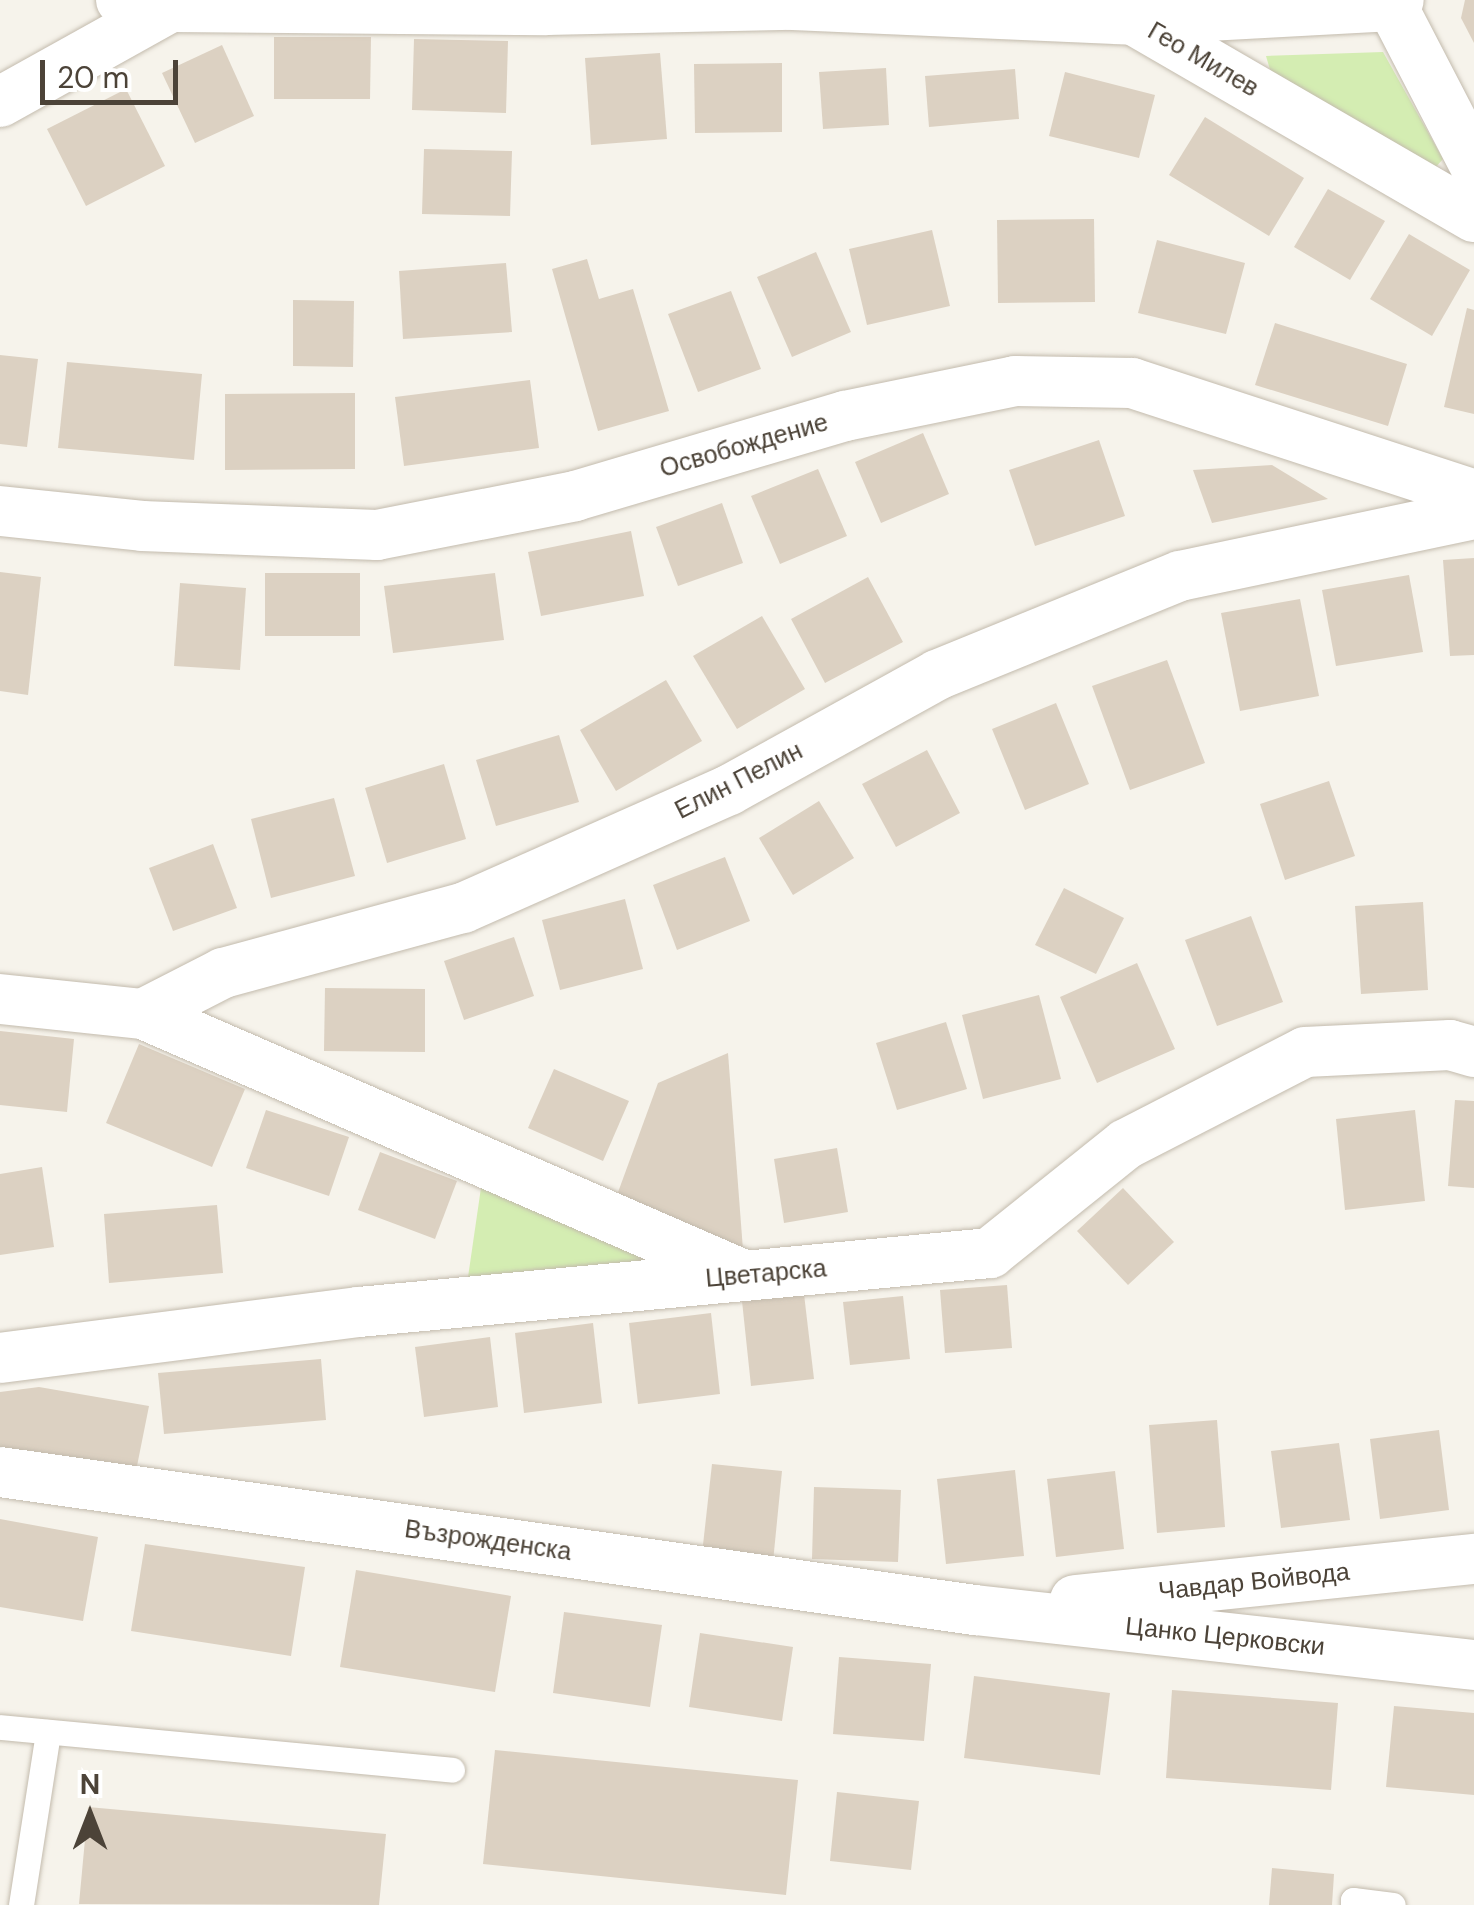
<!DOCTYPE html>
<meta charset="utf-8">
<style>
body{margin:0}
#map{position:relative;width:1474px;height:1905px;overflow:hidden;background:#f6f3eb;font-family:"DM Sans",sans-serif}
div>[style]{position:absolute}
.green>*{inset:0;background:#d4edb2}
.building>*{inset:0;background:#dcd1c2}
.roads{filter:drop-shadow(0 0 2px #c3bbad) drop-shadow(0 0 2px #c3bbad)}
.service>*{height:25px;margin:-12.5px;padding:0 12.5px;transform-origin:12.5px;border-radius:12.5px;background:#fff}
.minor>*{height:50px;margin:-25px;padding:0 25px;transform-origin:25px;border-radius:25px;background:#fff}
span{translate:-50% -50%;white-space:nowrap;text-align:center;line-height:1.15;-webkit-text-stroke:10px #fff;paint-order:stroke}
.street-label{font-size:25px;color:#4c4338}
.north{position:absolute;left:40px;top:1765px;width:100px;height:100px;-webkit-text-stroke:8px #fff;paint-order:stroke;rotate:0deg;font-size:28px;font-weight:700;line-height:40px;text-align:center;color:#4c4338}
.north::after{content:'';display:block;margin:auto;width:35px;height:45px;background:#4c4338;clip-path:polygon(50% 0,100% 100%,50% 72%,0 100%)}
.scale{position:absolute;left:40px;top:60px;width:138px;height:45px;box-sizing:border-box;border:5px solid #4c4338;border-top:0;padding-left:12px;font-size:30px;line-height:35px;white-space:nowrap;color:#4c4338;-webkit-text-stroke:8px #fff;paint-order:stroke}
</style>
<div id="map">
<div class="green">
<div style="clip-path:polygon(1383px 52px,1443px 159px,1435px 168px,1273px 80px,1266px 56px)"></div>
<div style="clip-path:polygon(483px 1174px,709px 1270px,466px 1291px)"></div>
</div>
<div class="building">
<div style="clip-path:polygon(1465px 0,1474px 0,1474px 43px,1461px 18px)"></div>
<div style="clip-path:polygon(274px 37px,371px 37px,370px 99px,274px 99px)"></div>
<div style="clip-path:polygon(414px 39px,508px 41px,506px 113px,412px 110px)"></div>
<div style="clip-path:polygon(222px 45px,254px 116px,195px 143px,162px 73px)"></div>
<div style="clip-path:polygon(660px 53px,667px 139px,591px 145px,585px 58px)"></div>
<div style="clip-path:polygon(782px 63px,782px 132px,695px 133px,694px 64px)"></div>
<div style="clip-path:polygon(886px 68px,889px 125px,823px 129px,819px 72px)"></div>
<div style="clip-path:polygon(1015px 69px,1019px 119px,929px 127px,925px 76px)"></div>
<div style="clip-path:polygon(1065px 72px,1155px 95px,1139px 158px,1049px 136px)"></div>
<div style="clip-path:polygon(126px 89px,165px 166px,86px 206px,47px 129px)"></div>
<div style="clip-path:polygon(1205px 117px,1304px 178px,1269px 236px,1169px 175px)"></div>
<div style="clip-path:polygon(424px 149px,512px 151px,510px 216px,422px 214px)"></div>
<div style="clip-path:polygon(1328px 189px,1385px 221px,1350px 280px,1294px 247px)"></div>
<div style="clip-path:polygon(1094px 219px,1095px 302px,998px 303px,997px 220px)"></div>
<div style="clip-path:polygon(932px 230px,950px 306px,867px 325px,849px 249px)"></div>
<div style="clip-path:polygon(1409px 234px,1470px 270px,1432px 336px,1370px 299px)"></div>
<div style="clip-path:polygon(1157px 240px,1245px 263px,1226px 334px,1138px 313px)"></div>
<div style="clip-path:polygon(816px 252px,851px 332px,792px 357px,757px 277px)"></div>
<div style="clip-path:polygon(587px 259px,599px 299px,633px 289px,669px 411px,598px 431px,552px 269px)"></div>
<div style="clip-path:polygon(506px 263px,512px 332px,403px 339px,399px 271px)"></div>
<div style="clip-path:polygon(731px 291px,761px 369px,698px 392px,668px 314px)"></div>
<div style="clip-path:polygon(293px 300px,354px 301px,353px 367px,293px 366px)"></div>
<div style="clip-path:polygon(1467px 308px,1474px 310px,1474px 414px,1444px 407px)"></div>
<div style="clip-path:polygon(1275px 323px,1407px 364px,1388px 426px,1255px 385px)"></div>
<div style="clip-path:polygon(0 355px,38px 359px,27px 447px,0 444px)"></div>
<div style="clip-path:polygon(67px 362px,202px 374px,194px 460px,58px 448px)"></div>
<div style="clip-path:polygon(530px 380px,539px 448px,404px 466px,395px 397px)"></div>
<div style="clip-path:polygon(355px 393px,355px 469px,225px 470px,225px 394px)"></div>
<div style="clip-path:polygon(923px 433px,949px 494px,881px 523px,855px 462px)"></div>
<div style="clip-path:polygon(1099px 440px,1125px 516px,1035px 546px,1009px 470px)"></div>
<div style="clip-path:polygon(1272px 465px,1328px 499px,1212px 523px,1193px 470px)"></div>
<div style="clip-path:polygon(818px 469px,847px 536px,780px 564px,751px 496px)"></div>
<div style="clip-path:polygon(722px 503px,743px 563px,678px 586px,656px 527px)"></div>
<div style="clip-path:polygon(631px 531px,644px 596px,541px 616px,528px 552px)"></div>
<div style="clip-path:polygon(1474px 558px,1474px 655px,1450px 656px,1443px 560px)"></div>
<div style="clip-path:polygon(0 572px,41px 577px,28px 695px,0 691px)"></div>
<div style="clip-path:polygon(265px 573px,360px 573px,360px 636px,265px 636px)"></div>
<div style="clip-path:polygon(495px 573px,504px 640px,393px 653px,384px 586px)"></div>
<div style="clip-path:polygon(1409px 575px,1423px 652px,1336px 666px,1322px 590px)"></div>
<div style="clip-path:polygon(868px 577px,903px 642px,825px 683px,791px 619px)"></div>
<div style="clip-path:polygon(180px 583px,246px 588px,240px 670px,174px 666px)"></div>
<div style="clip-path:polygon(1300px 599px,1319px 696px,1240px 711px,1221px 613px)"></div>
<div style="clip-path:polygon(762px 616px,805px 689px,737px 729px,693px 656px)"></div>
<div style="clip-path:polygon(1167px 660px,1205px 763px,1130px 790px,1092px 686px)"></div>
<div style="clip-path:polygon(666px 680px,702px 741px,616px 791px,580px 730px)"></div>
<div style="clip-path:polygon(1056px 703px,1089px 784px,1025px 810px,992px 729px)"></div>
<div style="clip-path:polygon(559px 735px,579px 802px,496px 826px,476px 760px)"></div>
<div style="clip-path:polygon(927px 750px,960px 813px,896px 847px,862px 784px)"></div>
<div style="clip-path:polygon(444px 764px,466px 839px,387px 863px,365px 788px)"></div>
<div style="clip-path:polygon(1329px 781px,1355px 856px,1285px 880px,1260px 804px)"></div>
<div style="clip-path:polygon(334px 798px,355px 876px,271px 898px,251px 819px)"></div>
<div style="clip-path:polygon(819px 801px,854px 858px,793px 895px,759px 838px)"></div>
<div style="clip-path:polygon(213px 844px,237px 908px,173px 931px,149px 868px)"></div>
<div style="clip-path:polygon(725px 857px,750px 921px,677px 950px,653px 885px)"></div>
<div style="clip-path:polygon(1064px 888px,1124px 918px,1096px 974px,1035px 945px)"></div>
<div style="clip-path:polygon(625px 899px,643px 969px,560px 990px,542px 920px)"></div>
<div style="clip-path:polygon(1423px 902px,1428px 990px,1361px 994px,1355px 906px)"></div>
<div style="clip-path:polygon(1251px 916px,1283px 1002px,1217px 1026px,1185px 940px)"></div>
<div style="clip-path:polygon(514px 937px,534px 996px,464px 1020px,444px 961px)"></div>
<div style="clip-path:polygon(1137px 963px,1175px 1049px,1097px 1083px,1060px 997px)"></div>
<div style="clip-path:polygon(325px 988px,425px 989px,425px 1052px,324px 1051px)"></div>
<div style="clip-path:polygon(1039px 995px,1061px 1079px,983px 1099px,962px 1015px)"></div>
<div style="clip-path:polygon(946px 1022px,967px 1089px,897px 1110px,876px 1043px)"></div>
<div style="clip-path:polygon(0 1031px,74px 1039px,67px 1112px,0 1105px)"></div>
<div style="clip-path:polygon(139px 1044px,245px 1089px,212px 1167px,106px 1123px)"></div>
<div style="clip-path:polygon(728px 1053px,743px 1250px,617px 1195px,658px 1083px)"></div>
<div style="clip-path:polygon(554px 1069px,629px 1101px,603px 1161px,528px 1128px)"></div>
<div style="clip-path:polygon(1455px 1100px,1474px 1101px,1474px 1188px,1448px 1186px)"></div>
<div style="clip-path:polygon(266px 1110px,349px 1137px,329px 1196px,246px 1168px)"></div>
<div style="clip-path:polygon(1415px 1110px,1425px 1201px,1345px 1210px,1336px 1119px)"></div>
<div style="clip-path:polygon(837px 1148px,848px 1212px,784px 1223px,774px 1159px)"></div>
<div style="clip-path:polygon(380px 1152px,457px 1181px,435px 1239px,358px 1210px)"></div>
<div style="clip-path:polygon(42px 1167px,54px 1247px,0 1255px,0 1174px)"></div>
<div style="clip-path:polygon(1123px 1188px,1174px 1242px,1128px 1285px,1077px 1231px)"></div>
<div style="clip-path:polygon(217px 1205px,223px 1273px,109px 1283px,104px 1214px)"></div>
<div style="clip-path:polygon(1007px 1285px,1012px 1348px,945px 1353px,940px 1290px)"></div>
<div style="clip-path:polygon(804px 1294px,814px 1379px,751px 1386px,742px 1301px)"></div>
<div style="clip-path:polygon(903px 1296px,910px 1359px,850px 1365px,843px 1302px)"></div>
<div style="clip-path:polygon(711px 1313px,720px 1394px,638px 1404px,629px 1323px)"></div>
<div style="clip-path:polygon(593px 1323px,602px 1403px,524px 1413px,515px 1333px)"></div>
<div style="clip-path:polygon(490px 1337px,498px 1407px,424px 1417px,415px 1347px)"></div>
<div style="clip-path:polygon(321px 1359px,326px 1420px,164px 1434px,158px 1373px)"></div>
<div style="clip-path:polygon(39px 1387px,149px 1406px,136px 1471px,0 1451px,0 1392px)"></div>
<div style="clip-path:polygon(1217px 1420px,1225px 1527px,1157px 1533px,1149px 1425px)"></div>
<div style="clip-path:polygon(1439px 1430px,1449px 1510px,1380px 1519px,1370px 1439px)"></div>
<div style="clip-path:polygon(1339px 1443px,1350px 1520px,1281px 1528px,1271px 1451px)"></div>
<div style="clip-path:polygon(712px 1464px,782px 1471px,773px 1562px,702px 1554px)"></div>
<div style="clip-path:polygon(1015px 1470px,1024px 1556px,946px 1564px,937px 1479px)"></div>
<div style="clip-path:polygon(1115px 1471px,1124px 1549px,1056px 1557px,1047px 1479px)"></div>
<div style="clip-path:polygon(814px 1487px,901px 1490px,898px 1562px,812px 1559px)"></div>
<div style="clip-path:polygon(0 1519px,98px 1537px,83px 1621px,0 1607px)"></div>
<div style="clip-path:polygon(145px 1544px,305px 1567px,291px 1656px,131px 1631px)"></div>
<div style="clip-path:polygon(356px 1570px,511px 1596px,495px 1692px,340px 1667px)"></div>
<div style="clip-path:polygon(564px 1612px,662px 1625px,650px 1707px,553px 1693px)"></div>
<div style="clip-path:polygon(700px 1633px,793px 1647px,782px 1721px,689px 1707px)"></div>
<div style="clip-path:polygon(839px 1657px,931px 1664px,924px 1741px,833px 1734px)"></div>
<div style="clip-path:polygon(974px 1676px,1110px 1693px,1100px 1775px,964px 1758px)"></div>
<div style="clip-path:polygon(1172px 1690px,1338px 1703px,1331px 1790px,1166px 1778px)"></div>
<div style="clip-path:polygon(1394px 1706px,1474px 1713px,1474px 1795px,1386px 1787px)"></div>
<div style="clip-path:polygon(495px 1750px,798px 1780px,786px 1895px,483px 1864px)"></div>
<div style="clip-path:polygon(837px 1792px,919px 1801px,911px 1870px,830px 1861px)"></div>
<div style="clip-path:polygon(88px 1807px,386px 1834px,379px 1905px,79px 1904px)"></div>
<div style="clip-path:polygon(1272px 1868px,1334px 1874px,1332px 1905px,1269px 1905px)"></div>
</div>
<div class="roads">
<div class="service">
<div style="left:0;top:1727px;width:454px;rotate:5.4deg"></div>
<div style="left:21px;top:1905px;width:175px;rotate:-81.1deg"></div>
<div style="left:1353px;top:1905px;width:5px;rotate:-90deg"></div>
<div style="left:1353px;top:1900px;width:40px;rotate:7.1deg"></div>
</div>
<div class="minor">
<div style="left:121px;top:0;width:50px;rotate:8deg"></div>
<div style="left:171px;top:7px;width:375px;rotate:0.5deg"></div>
<div style="left:546px;top:10px;width:247px;rotate:-1.2deg"></div>
<div style="left:793px;top:5px;width:341px;rotate:2.5deg"></div>
<div style="left:1134px;top:20px;width:259px;rotate:-3.1deg"></div>
<div style="left:1393px;top:6px;width:8px;rotate:-45deg"></div>
<div style="left:1389px;top:0;width:185px;rotate:62.6deg"></div>
<div style="left:1134px;top:20px;width:393px;rotate:30.1deg"></div>
<div style="left:0;top:102px;width:196px;rotate:-29.1deg"></div>
<div style="left:0;top:511px;width:143px;rotate:6deg"></div>
<div style="left:142px;top:526px;width:235px;rotate:2.2deg"></div>
<div style="left:377px;top:535px;width:202px;rotate:-11.1deg"></div>
<div style="left:575px;top:496px;width:282px;rotate:-16.5deg"></div>
<div style="left:845px;top:416px;width:174px;rotate:-11.6deg"></div>
<div style="left:1015px;top:381px;width:117px;rotate:1deg"></div>
<div style="left:1132px;top:383px;width:360px;rotate:18.1deg"></div>
<div style="left:0;top:999px;width:144px;rotate:6deg"></div>
<div style="left:143px;top:1014px;width:90px;rotate:-27.1deg"></div>
<div style="left:223px;top:973px;width:249px;rotate:-15.2deg"></div>
<div style="left:463px;top:908px;width:291px;rotate:-23.9deg"></div>
<div style="left:729px;top:790px;width:238px;rotate:-28.9deg"></div>
<div style="left:937px;top:675px;width:262px;rotate:-22.2deg"></div>
<div style="left:1180px;top:576px;width:300px;rotate:-11.9deg"></div>
<div style="left:143px;top:1014px;width:650px;rotate:23.49deg"></div>
<div style="left:0;top:1358px;width:362px;rotate:-7.3deg"></div>
<div style="left:359px;top:1312px;width:634px;rotate:-5.34deg"></div>
<div style="left:990px;top:1253px;width:174px;rotate:-38.7deg"></div>
<div style="left:1126px;top:1144px;width:201px;rotate:-27.2deg"></div>
<div style="left:1305px;top:1052px;width:145px;rotate:-2.8deg"></div>
<div style="left:1450px;top:1045px;width:25px;rotate:16deg"></div>
<div style="left:0;top:1472px;width:985px;rotate:8.06deg"></div>
<div style="left:975px;top:1610px;width:502px;rotate:6.29deg"></div>
<div style="left:1075px;top:1600px;width:401px;rotate:-5.9deg"></div>
</div>
</div>
<div class="street-label">
<span style="left:1203px;top:60px;rotate:30deg">Гео Милев</span>
<span style="left:744px;top:446px;rotate:-16deg">Освобождение</span>
<span style="left:739px;top:781px;rotate:-27deg">Елин Пелин</span>
<span style="left:766px;top:1274px;rotate:-5deg">Цветарска</span>
<span style="left:488px;top:1541px;rotate:8deg">Възрожденска</span>
<span style="left:1254px;top:1582px;rotate:-6deg">Чавдар Войвода</span>
<span style="left:1225px;top:1637px;rotate:6deg">Цанко Церковски</span>
</div>
<div class="north">N</div>
<div class="scale">20 m</div>
</div>
